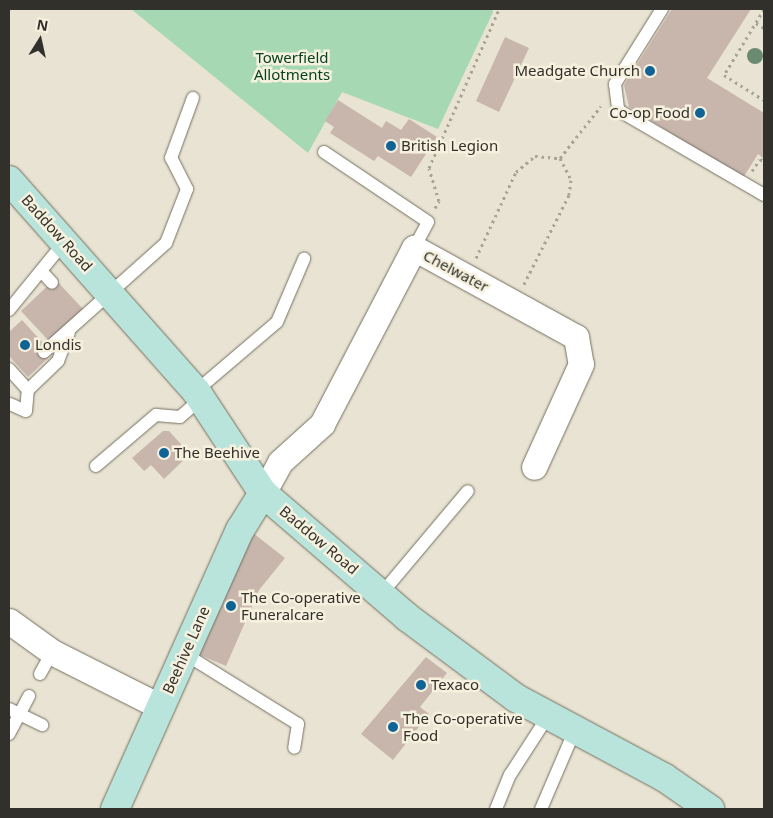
<!DOCTYPE html>
<style>
body{margin:0}
#map{position:relative;width:773px;height:818px;overflow:hidden;background:#e8e3d2;font-family:"Noto Sans",sans-serif}
div>[style]{position:absolute}
.green>*{inset:0;background:#a6d8b4}
.building>*{inset:0;background:#c8b6ad}
.path>*{height:3px;margin-top:-1.5px;transform-origin:0;background:repeating-linear-gradient(90deg,#a7a496 0 2.5px,transparent 0 6.5px)}
.roads{filter:drop-shadow(0 0 1px #747060) drop-shadow(0 0 1px #747060)}
.lane>*{height:12px;margin:-6px;padding:0 6px;transform-origin:6px;border-radius:6px;background:#fff}
.street>*{height:25px;margin:-12.5px;padding:0 12.5px;transform-origin:12.5px;border-radius:12.5px;background:#fff}
.secondary>*{height:28px;margin:-14px;padding:0 14px;transform-origin:14px;border-radius:14px;background:#b9e4dc}
.trees>*{width:16px;height:16px;margin:-8px;border-radius:50%;background:#6c8a71}
.dots>*{width:14px;height:14px;translate:-50% -50%;box-sizing:border-box;border:2px solid #f6f1df;border-radius:50%}
span{translate:-50% -50%;white-space:nowrap;text-align:center;line-height:1.15;-webkit-text-stroke:5px #f6f1df;paint-order:stroke}
.park-label{font-size:15px;color:#064222}
.poi-label{font-size:15px;color:#32302a}
.right{translate:-100% -50%;text-align:right}
.left{translate:0 -50%;text-align:left}
.street-label{font-size:15px;color:#32302a}
.frame{position:absolute;inset:0;border:10px solid #32302a;pointer-events:none}
.north{position:absolute;left:15px;top:15px;width:50px;height:50px;-webkit-text-stroke:4px #f6f1df;paint-order:stroke;rotate:10deg;font-size:14px;font-weight:700;line-height:20px;text-align:center;color:#32302a}
.north::after{content:'';display:block;margin:auto;width:18px;height:22px;background:#32302a;clip-path:polygon(50% 0,100% 100%,50% 72%,0 100%)}
</style>
<div id="map">
<div class="green">
<div style="clip-path:polygon(131px 9px,492px 9px,493px 12px,438px 129px,342px 92px,308px 153px)"></div>
</div>
<div class="building">
<div style="clip-path:polygon(672px 9px,751px 9px,707px 78px,764px 113px,764px 159px,758px 154px,743px 178px,629px 107px,624px 85px)"></div>
<div style="clip-path:polygon(505px 37px,529px 48px,499px 112px,476px 101px)"></div>
<div style="clip-path:polygon(338px 100px,382px 128px,386px 121px,401px 130px,409px 119px,437px 137px,411px 177px,378px 156px,374px 161px,330px 133px,334px 127px,325px 121px)"></div>
<div style="clip-path:polygon(55px 279px,83px 309px,48px 340px,21px 311px)"></div>
<div style="clip-path:polygon(22px 320px,43px 343px,39px 347px,48px 358px,28px 377px,9px 356px,9px 332px)"></div>
<div style="clip-path:polygon(163px 431px,169px 431px,190px 454px,164px 479px,151px 465px,144px 471px,132px 458px)"></div>
<div style="clip-path:polygon(253px 533px,285px 558px,259px 590px,226px 666px,191px 651px)"></div>
<div style="clip-path:polygon(426px 657px,447px 673px,420px 707px,429px 714px,393px 760px,361px 734px)"></div>
</div>
<div class="path">
<div style="left:764px;top:9px;width:77px;rotate:121.2deg"></div>
<div style="left:724px;top:75px;width:47px;rotate:32deg"></div>
<div style="left:756px;top:23px;width:9px;rotate:32deg"></div>
<div style="left:560px;top:158px;width:66px;rotate:-51.7deg"></div>
<div style="left:752px;top:171px;width:14px;rotate:-56deg"></div>
<div style="left:760px;top:159px;width:4px;rotate:27deg"></div>
<div style="left:435px;top:208px;width:8px;rotate:-60deg"></div>
<div style="left:439px;top:201px;width:34px;rotate:-107deg"></div>
<div style="left:429px;top:168px;width:174px;rotate:-66.2deg"></div>
<div style="left:476px;top:258px;width:95px;rotate:-65.1deg"></div>
<div style="left:516px;top:172px;width:25px;rotate:-40deg"></div>
<div style="left:535px;top:156px;width:25px;rotate:5deg"></div>
<div style="left:560px;top:158px;width:25px;rotate:63deg"></div>
<div style="left:571px;top:180px;width:15px;rotate:98deg"></div>
<div style="left:569px;top:195px;width:100px;rotate:116.8deg"></div>
</div>
<div class="roads">
<div class="lane">
<div style="left:662px;top:9px;width:89px;rotate:122.1deg"></div>
<div style="left:615px;top:84px;width:26px;rotate:83deg"></div>
<div style="left:618px;top:110px;width:169px;rotate:30.2deg"></div>
<div style="left:324px;top:152px;width:125px;rotate:33.9deg"></div>
<div style="left:428px;top:222px;width:30px;rotate:118deg"></div>
<div style="left:41px;top:271px;width:16px;rotate:47deg"></div>
<div style="left:9px;top:310px;width:89px;rotate:-50.9deg"></div>
<div style="left:44px;top:352px;width:164px;rotate:-41.8deg"></div>
<div style="left:166px;top:243px;width:58px;rotate:-68.7deg"></div>
<div style="left:187px;top:189px;width:35px;rotate:-117deg"></div>
<div style="left:171px;top:158px;width:64px;rotate:-69.9deg"></div>
<div style="left:9px;top:369px;width:28px;rotate:48deg"></div>
<div style="left:28px;top:390px;width:42px;rotate:-44deg"></div>
<div style="left:58px;top:361px;width:30px;rotate:-69deg"></div>
<div style="left:196px;top:391px;width:106px;rotate:-40.4deg"></div>
<div style="left:277px;top:322px;width:69px;rotate:-66.8deg"></div>
<div style="left:10px;top:404px;width:17px;rotate:24deg"></div>
<div style="left:26px;top:411px;width:21px;rotate:-85deg"></div>
<div style="left:96px;top:466px;width:79px;rotate:-40.4deg"></div>
<div style="left:156px;top:415px;width:24px;rotate:5deg"></div>
<div style="left:180px;top:417px;width:28px;rotate:-41deg"></div>
<div style="left:382px;top:593px;width:133px;rotate:-49.9deg"></div>
<div style="left:185px;top:654px;width:133px;rotate:31.8deg"></div>
<div style="left:298px;top:724px;width:24px;rotate:99deg"></div>
<div style="left:40px;top:674px;width:25px;rotate:-61deg"></div>
<div style="left:9px;top:709px;width:37px;rotate:26deg"></div>
<div style="left:9px;top:734px;width:43px;rotate:-62.2deg"></div>
<div style="left:496px;top:809px;width:37px;rotate:-68deg"></div>
<div style="left:510px;top:775px;width:70px;rotate:-57.2deg"></div>
<div style="left:541px;top:809px;width:84px;rotate:-66.8deg"></div>
</div>
<div class="street">
<div style="left:263px;top:493px;width:35px;rotate:-61deg"></div>
<div style="left:280px;top:462px;width:57px;rotate:-42.1deg"></div>
<div style="left:322px;top:424px;width:199px;rotate:-62.4deg"></div>
<div style="left:414px;top:248px;width:185px;rotate:28.8deg"></div>
<div style="left:576px;top:337px;width:27px;rotate:80deg"></div>
<div style="left:581px;top:364px;width:113px;rotate:114.5deg"></div>
<div style="left:9px;top:621px;width:53px;rotate:35.8deg"></div>
<div style="left:52px;top:652px;width:122px;rotate:26.8deg"></div>
</div>
<div class="secondary">
<div style="left:9px;top:180px;width:282px;rotate:48.5deg"></div>
<div style="left:196px;top:391px;width:122px;rotate:56.7deg"></div>
<div style="left:263px;top:493px;width:190px;rotate:40.7deg"></div>
<div style="left:407px;top:617px;width:136px;rotate:36.6deg"></div>
<div style="left:516px;top:698px;width:169px;rotate:28.2deg"></div>
<div style="left:665px;top:778px;width:55px;rotate:34.6deg"></div>
<div style="left:115px;top:809px;width:306px;rotate:-65.9deg"></div>
<div style="left:240px;top:530px;width:44px;rotate:-58.1deg"></div>
</div>
</div>
<div class="trees">
<div style="left:755px;top:56px"></div>
</div>
<div class="dots">
<div style="left:650px;top:71px;background:#106495"></div>
<div style="left:700px;top:113px;background:#106495"></div>
<div style="left:391px;top:146px;background:#106495"></div>
<div style="left:25px;top:345px;background:#106495"></div>
<div style="left:164px;top:453px;background:#106495"></div>
<div style="left:231px;top:606px;background:#106495"></div>
<div style="left:421px;top:685px;background:#106495"></div>
<div style="left:393px;top:727px;background:#106495"></div>
</div>
<div class="park-label">
<span style="left:292px;top:66px">Towerfield<br>Allotments</span>
</div>
<div class="poi-label">
<span class="right" style="left:640px;top:71px">Meadgate Church</span>
<span class="right" style="left:690px;top:113px">Co-op Food</span>
<span class="left" style="left:401px;top:146px">British Legion</span>
<span class="left" style="left:35px;top:345px">Londis</span>
<span class="left" style="left:174px;top:453px">The Beehive</span>
<span class="left" style="left:241px;top:606px">The Co-operative<br>Funeralcare</span>
<span class="left" style="left:431px;top:685px">Texaco</span>
<span class="left" style="left:403px;top:727px">The Co-operative<br>Food</span>
</div>
<div class="street-label">
<span style="left:57px;top:233px;rotate:48deg">Baddow Road</span>
<span style="left:456px;top:271px;rotate:28deg">Chelwater</span>
<span style="left:319px;top:540px;rotate:40deg">Baddow Road</span>
<span style="left:186px;top:650px;rotate:-66deg">Beehive Lane</span>
</div>
<div class="frame"></div>
<div class="north">N</div>
</div>
